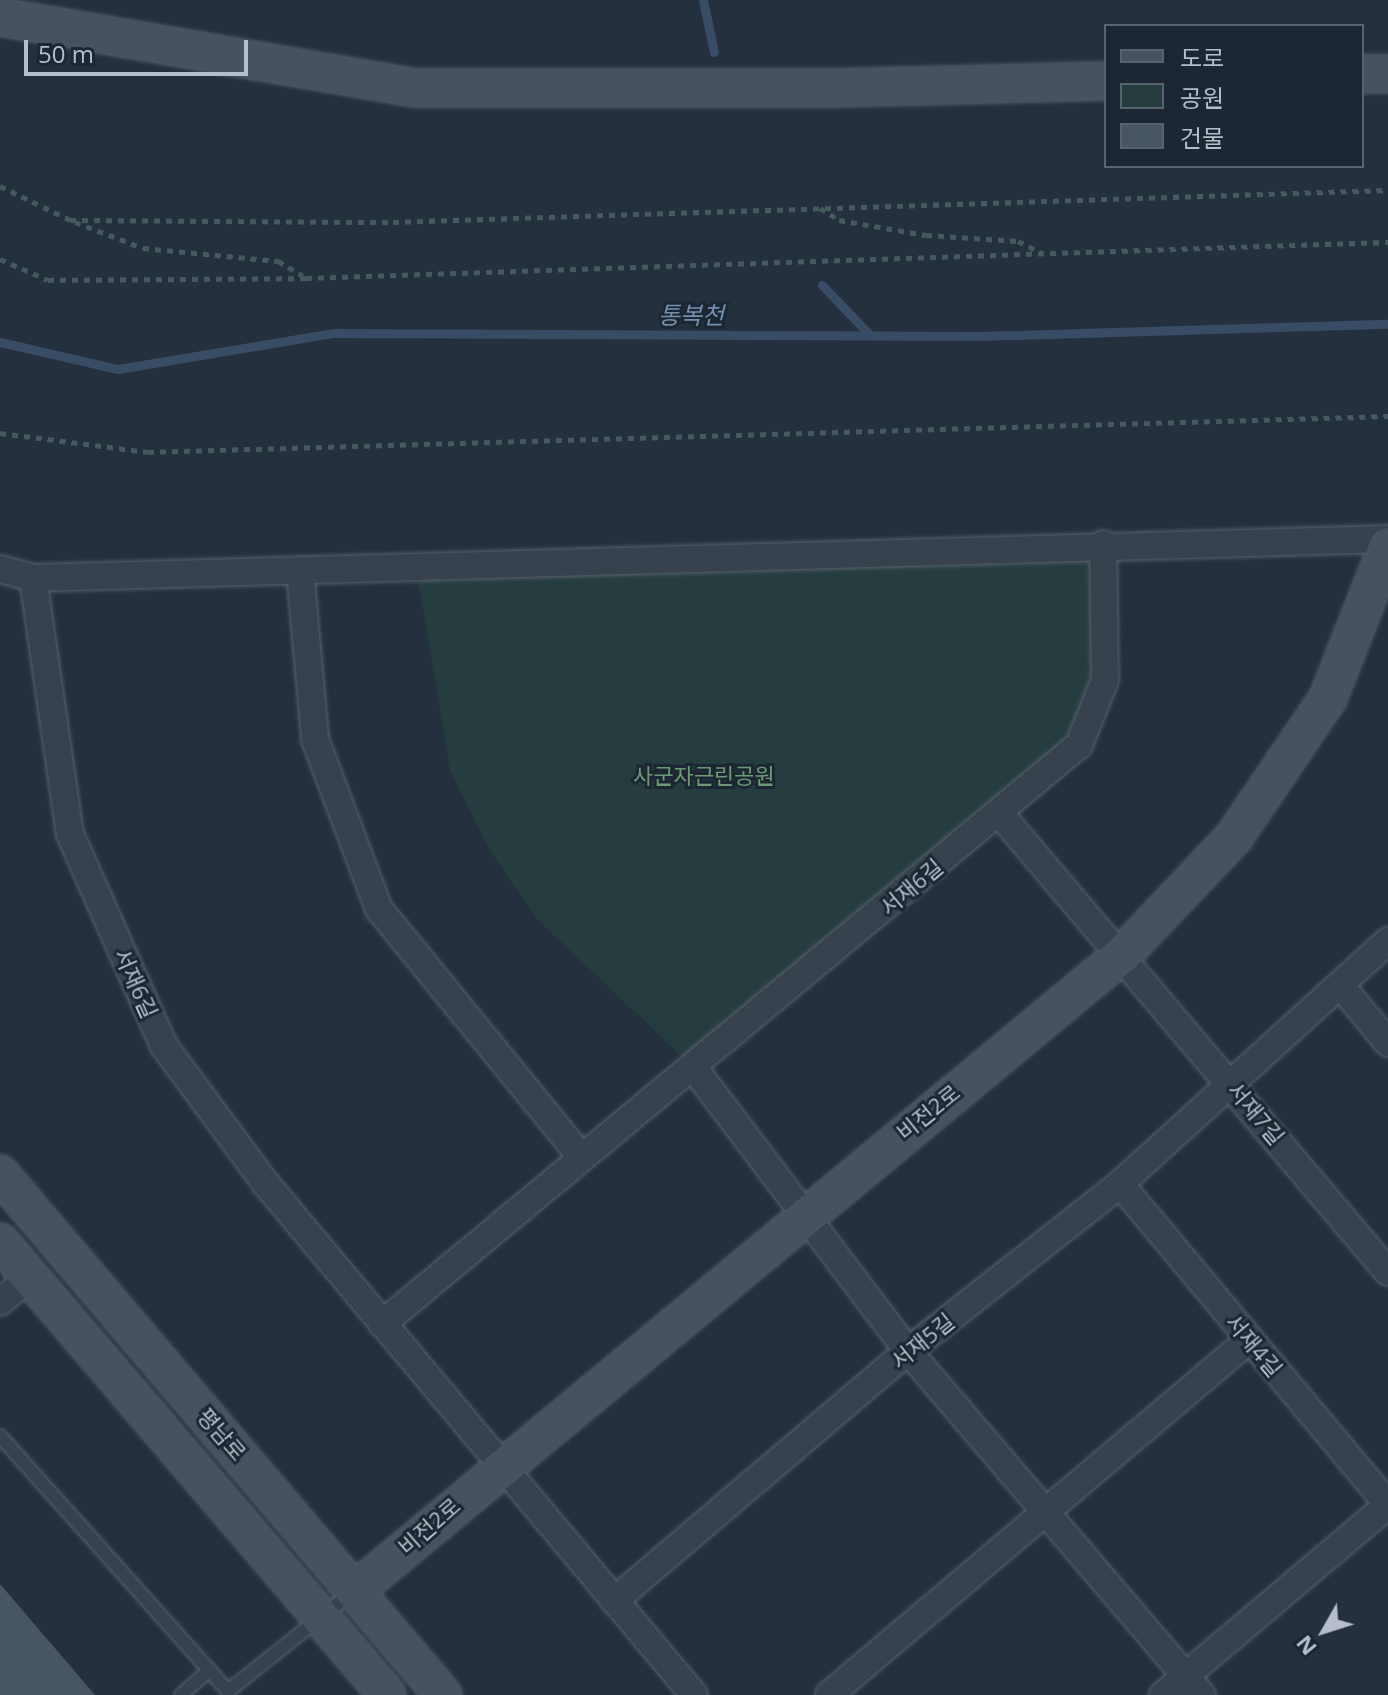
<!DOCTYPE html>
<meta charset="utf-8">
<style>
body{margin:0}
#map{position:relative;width:1388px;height:1695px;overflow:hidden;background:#24303e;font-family:"Open Sans","Noto Sans KR",sans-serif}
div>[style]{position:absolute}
.green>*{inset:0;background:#263d3f}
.stream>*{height:9px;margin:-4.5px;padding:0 4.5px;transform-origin:4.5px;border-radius:4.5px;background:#384d65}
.building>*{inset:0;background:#485664}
.path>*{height:5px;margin-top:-2.5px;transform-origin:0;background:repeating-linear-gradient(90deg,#445a5c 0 6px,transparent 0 12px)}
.roads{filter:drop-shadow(0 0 2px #56606c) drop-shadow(0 0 2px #56606c)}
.lane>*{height:12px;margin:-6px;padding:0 6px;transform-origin:6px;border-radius:6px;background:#38424e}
.street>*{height:26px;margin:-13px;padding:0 13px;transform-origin:13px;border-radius:13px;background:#38424e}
.secondary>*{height:36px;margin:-18px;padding:0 18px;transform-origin:18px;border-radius:18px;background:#465161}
span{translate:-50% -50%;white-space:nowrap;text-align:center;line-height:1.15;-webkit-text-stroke:6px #1d2733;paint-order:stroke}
.park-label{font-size:22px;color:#6b9a74}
.street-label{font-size:22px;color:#b4bdc9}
.water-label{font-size:24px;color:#748fac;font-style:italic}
.legend{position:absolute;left:1104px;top:24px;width:260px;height:144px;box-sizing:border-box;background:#1d2733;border:2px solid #59636f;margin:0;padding:10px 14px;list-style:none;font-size:24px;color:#b4bdc9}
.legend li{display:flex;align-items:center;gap:16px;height:40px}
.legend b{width:40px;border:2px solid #59636f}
.north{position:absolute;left:1284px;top:1591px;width:80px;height:80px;-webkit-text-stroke:6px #1d2733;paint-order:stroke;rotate:231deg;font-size:22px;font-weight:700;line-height:32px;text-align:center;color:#b4bdc9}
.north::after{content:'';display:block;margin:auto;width:28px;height:36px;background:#b4bdc9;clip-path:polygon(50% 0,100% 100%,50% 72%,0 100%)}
.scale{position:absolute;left:24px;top:40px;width:224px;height:36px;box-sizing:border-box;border:4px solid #b4bdc9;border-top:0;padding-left:10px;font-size:24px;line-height:28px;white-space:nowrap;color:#b4bdc9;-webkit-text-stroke:6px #1d2733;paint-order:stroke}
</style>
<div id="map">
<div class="green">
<div style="clip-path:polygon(1103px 544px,1105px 680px,1079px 745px,693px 1067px,538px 920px,490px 851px,450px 770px,416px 568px)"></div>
</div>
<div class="stream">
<div style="left:703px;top:0;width:53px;rotate:78.1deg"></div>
<div style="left:822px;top:285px;width:69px;rotate:46.2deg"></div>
<div style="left:0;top:342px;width:121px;rotate:12.9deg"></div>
<div style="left:118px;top:369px;width:219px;rotate:-9.5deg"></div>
<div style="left:334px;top:333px;width:644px;rotate:0.27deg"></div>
<div style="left:978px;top:336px;width:410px;rotate:-1.7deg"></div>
</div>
<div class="building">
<div style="clip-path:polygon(0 1584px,95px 1695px,0 1695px)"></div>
</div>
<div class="path">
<div style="left:0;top:186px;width:78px;rotate:25.9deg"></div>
<div style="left:70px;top:220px;width:323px;rotate:0.4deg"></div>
<div style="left:393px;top:222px;width:996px;rotate:-1.84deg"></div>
<div style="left:820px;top:208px;width:22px;rotate:32deg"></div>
<div style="left:839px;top:220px;width:88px;rotate:9.8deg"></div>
<div style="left:926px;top:235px;width:92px;rotate:3.7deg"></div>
<div style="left:1018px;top:241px;width:27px;rotate:27deg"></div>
<div style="left:75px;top:222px;width:73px;rotate:20.9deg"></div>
<div style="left:143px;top:248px;width:136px;rotate:5.5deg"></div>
<div style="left:278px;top:261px;width:29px;rotate:31deg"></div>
<div style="left:0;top:259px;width:52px;rotate:23.6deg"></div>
<div style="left:48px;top:280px;width:258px;rotate:-0.4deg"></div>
<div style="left:306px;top:278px;width:1083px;rotate:-1.91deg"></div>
<div style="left:0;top:433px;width:149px;rotate:7.3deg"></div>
<div style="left:148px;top:452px;width:1241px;rotate:-1.66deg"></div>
</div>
<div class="roads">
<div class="lane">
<div style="left:0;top:1436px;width:342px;rotate:48.2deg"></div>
<div style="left:228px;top:1691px;width:157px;rotate:-38.5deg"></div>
<div style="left:181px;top:1695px;width:38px;rotate:-41deg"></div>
</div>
<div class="street">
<div style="left:0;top:569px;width:34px;rotate:15deg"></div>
<div style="left:33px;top:578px;width:1356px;rotate:-1.65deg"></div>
<div style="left:300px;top:570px;width:170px;rotate:84.9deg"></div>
<div style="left:315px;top:739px;width:182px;rotate:69.4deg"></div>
<div style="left:379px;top:909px;width:320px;rotate:50.8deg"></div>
<div style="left:33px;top:578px;width:259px;rotate:81.8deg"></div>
<div style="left:70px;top:834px;width:232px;rotate:66.1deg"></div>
<div style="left:164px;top:1046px;width:173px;rotate:53.5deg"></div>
<div style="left:267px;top:1185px;width:665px;rotate:50.06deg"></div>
<div style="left:1000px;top:814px;width:600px;rotate:49.73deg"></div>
<div style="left:1341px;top:986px;width:74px;rotate:50.5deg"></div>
<div style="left:693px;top:1067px;width:356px;rotate:52.9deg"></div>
<div style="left:908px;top:1351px;width:453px;rotate:49.5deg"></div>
<div style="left:1120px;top:1184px;width:418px;rotate:50.1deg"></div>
<div style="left:0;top:1302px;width:38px;rotate:-40deg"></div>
<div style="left:382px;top:1324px;width:906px;rotate:-39.72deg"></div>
<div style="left:1079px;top:745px;width:70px;rotate:-68.2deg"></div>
<div style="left:1105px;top:680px;width:136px;rotate:-90.8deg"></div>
<div style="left:614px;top:1601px;width:386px;rotate:-40.4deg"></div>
<div style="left:908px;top:1351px;width:270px;rotate:-38.2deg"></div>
<div style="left:1120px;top:1184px;width:362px;rotate:-42.2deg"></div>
<div style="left:829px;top:1695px;width:551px;rotate:-40.22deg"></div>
<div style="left:1163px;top:1695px;width:294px;rotate:-40.2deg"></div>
</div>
<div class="secondary">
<div style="left:0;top:17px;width:420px;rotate:9.7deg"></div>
<div style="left:414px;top:88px;width:421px"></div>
<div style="left:835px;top:88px;width:271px;rotate:-1.5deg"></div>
<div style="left:1362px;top:74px;width:26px"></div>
<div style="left:0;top:1174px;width:684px;rotate:49.63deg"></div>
<div style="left:0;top:1242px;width:596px;rotate:49.49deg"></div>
<div style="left:357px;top:1589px;width:995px;rotate:-39.66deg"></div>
<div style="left:1123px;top:954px;width:161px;rotate:-46.5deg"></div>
<div style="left:1234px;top:837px;width:168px;rotate:-55.9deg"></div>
<div style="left:1328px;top:698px;width:163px;rotate:-68.5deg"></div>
</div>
</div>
<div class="park-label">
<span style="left:704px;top:776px">사군자근린공원</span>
</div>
<div class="street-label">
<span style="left:911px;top:887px;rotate:-40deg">서재6길</span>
<span style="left:136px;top:983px;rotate:66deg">서재6길</span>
<span style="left:928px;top:1112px;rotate:-39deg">비전2로</span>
<span style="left:1256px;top:1113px;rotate:50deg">서재7길</span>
<span style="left:922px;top:1341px;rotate:-39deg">서재5길</span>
<span style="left:1254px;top:1345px;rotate:50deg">서재4길</span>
<span style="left:222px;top:1434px;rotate:49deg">평남로</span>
<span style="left:429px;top:1526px;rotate:-41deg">비전2로</span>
</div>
<div class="water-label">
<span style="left:691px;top:315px">통복천</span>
</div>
<ul class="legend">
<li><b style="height:10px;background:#465161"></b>도로</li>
<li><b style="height:22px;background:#263d3f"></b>공원</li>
<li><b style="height:22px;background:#485664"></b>건물</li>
</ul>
<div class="north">N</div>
<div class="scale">50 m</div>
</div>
